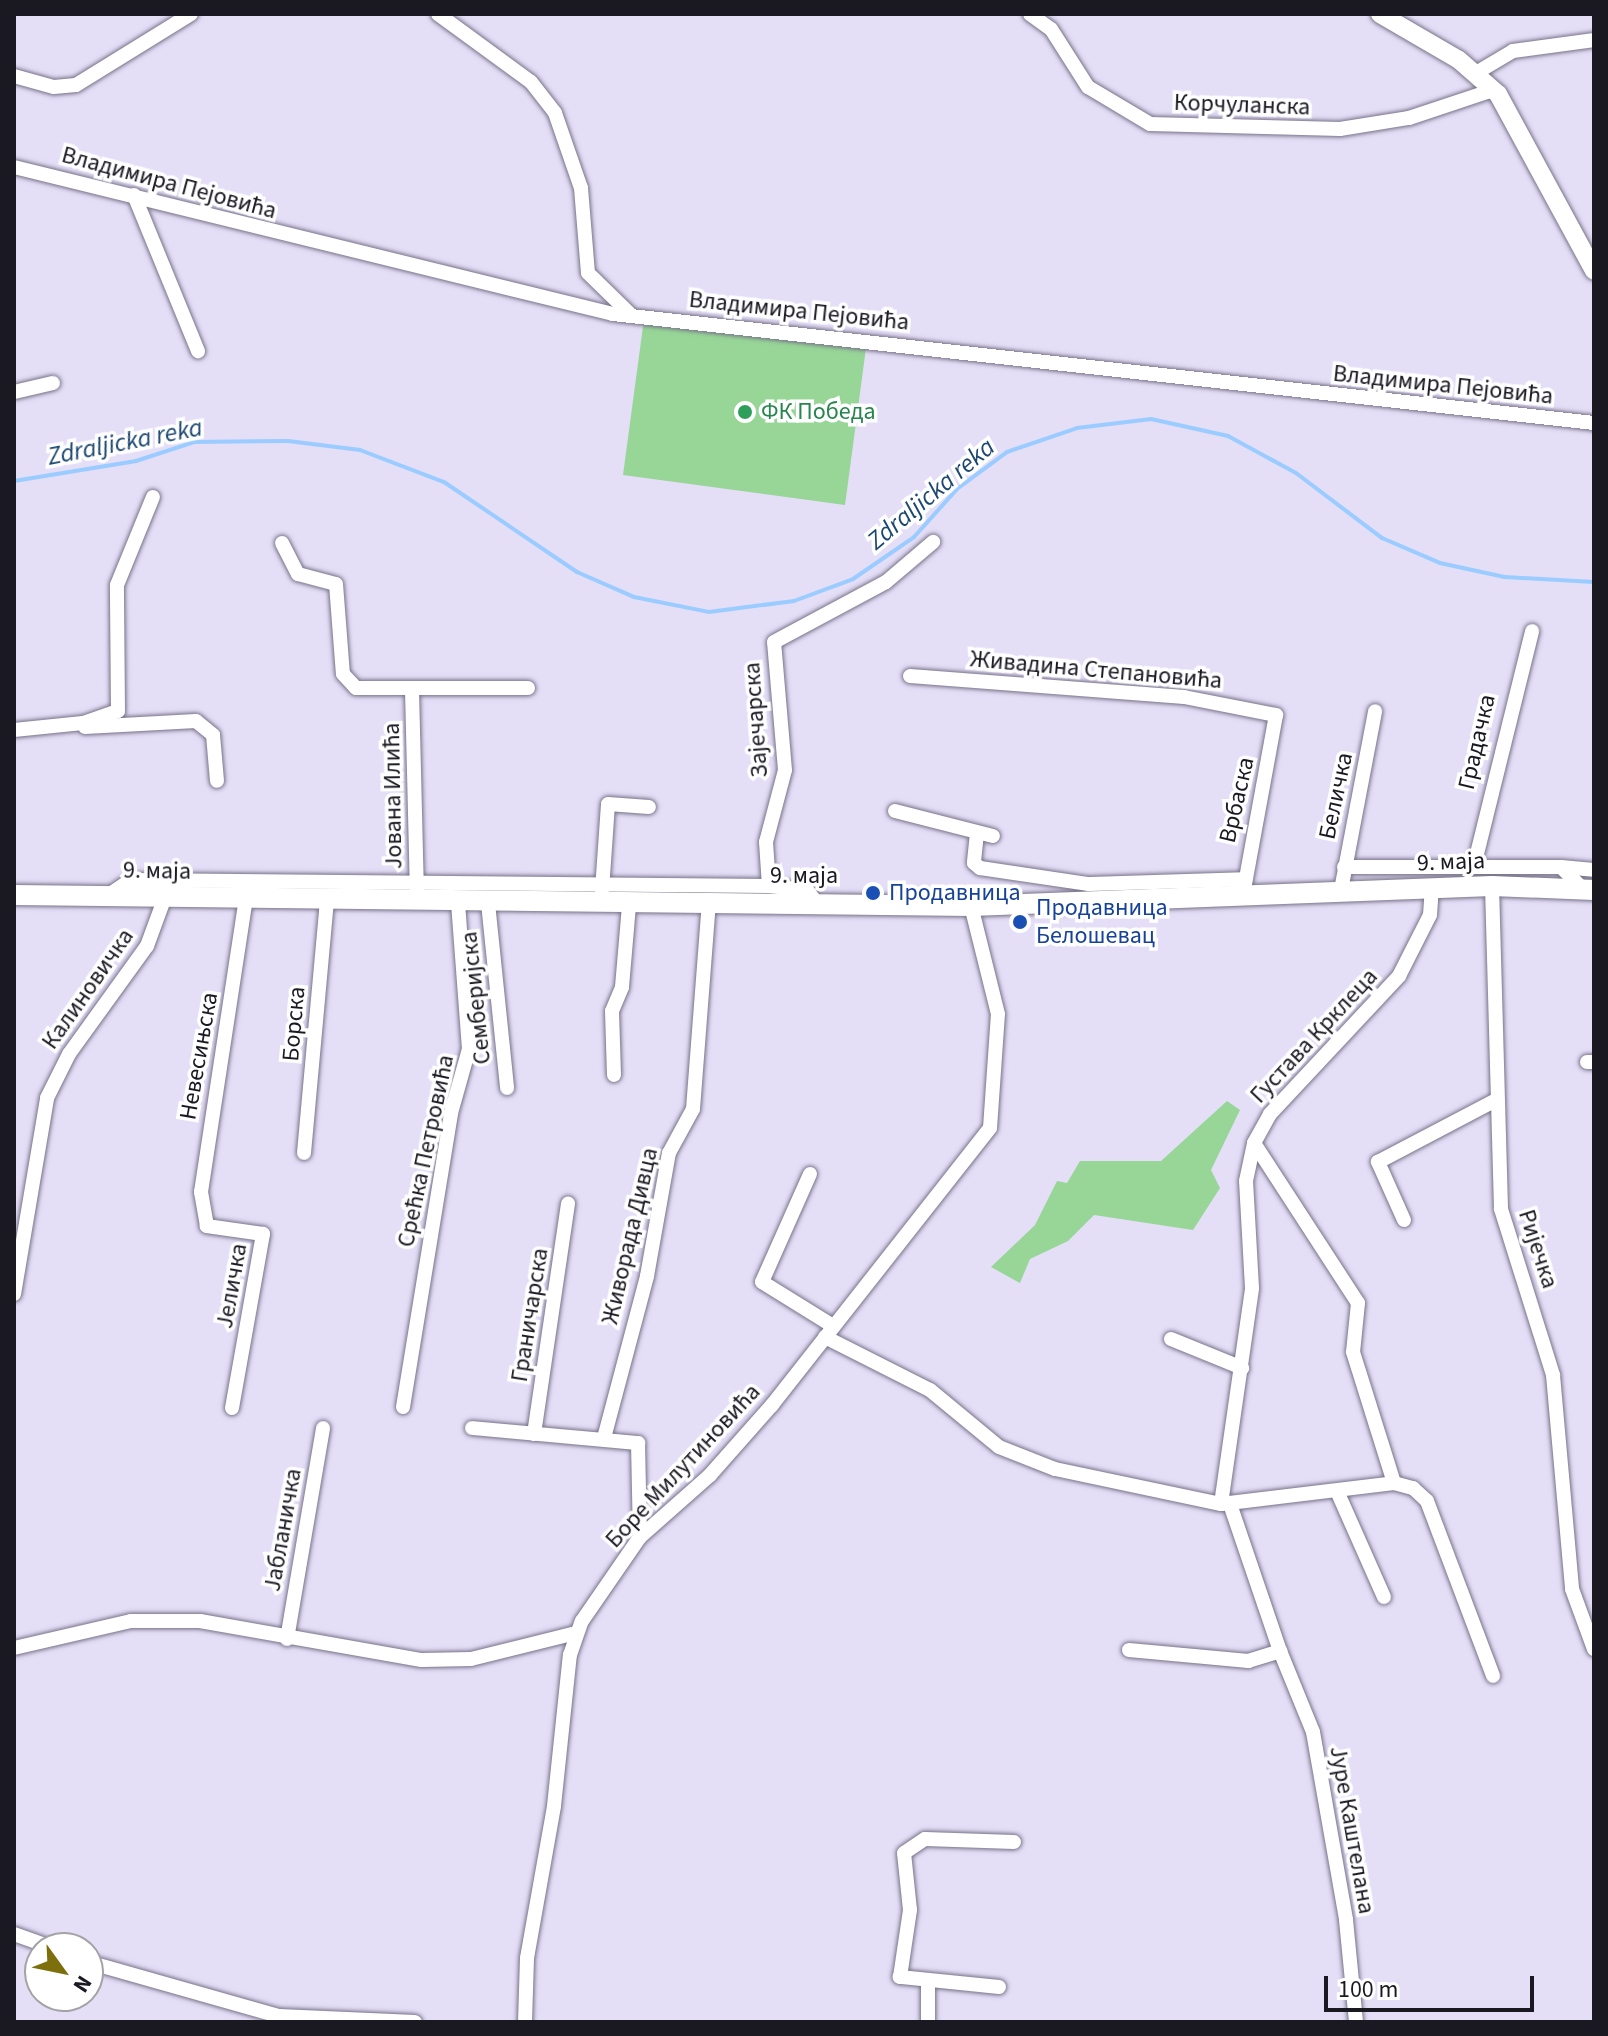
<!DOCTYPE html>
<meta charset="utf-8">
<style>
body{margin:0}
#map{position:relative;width:1608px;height:2036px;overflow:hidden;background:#e4def7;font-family:"Source Sans 3",sans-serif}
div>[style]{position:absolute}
.green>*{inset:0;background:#97d697}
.stream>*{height:4px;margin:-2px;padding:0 2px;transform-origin:2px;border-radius:2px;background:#9bccff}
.roads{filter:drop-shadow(0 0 2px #787389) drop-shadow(0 0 2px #787389)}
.minor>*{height:14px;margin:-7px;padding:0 7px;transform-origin:7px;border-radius:7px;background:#fff}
.tertiary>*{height:18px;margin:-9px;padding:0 9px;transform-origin:9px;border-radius:9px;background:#fff}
.secondary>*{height:20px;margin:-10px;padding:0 10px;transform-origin:10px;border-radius:10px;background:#fff}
.dots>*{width:22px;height:22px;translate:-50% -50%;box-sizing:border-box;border:4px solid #fff;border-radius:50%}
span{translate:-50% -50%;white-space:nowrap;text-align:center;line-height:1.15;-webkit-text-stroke:7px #fff;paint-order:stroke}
.street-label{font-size:24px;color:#1a1821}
.leisure-label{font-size:24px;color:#27864d}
.left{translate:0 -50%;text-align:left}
.transit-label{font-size:24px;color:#164399}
.water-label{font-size:26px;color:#1b4770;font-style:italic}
.frame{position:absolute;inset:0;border:16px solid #1a1821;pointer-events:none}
.north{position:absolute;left:24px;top:1932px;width:80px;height:80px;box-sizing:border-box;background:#fff;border:2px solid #a3a3a6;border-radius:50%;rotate:123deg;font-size:22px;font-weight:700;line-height:32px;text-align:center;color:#1a1821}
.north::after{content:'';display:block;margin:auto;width:28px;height:36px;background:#7d6f0c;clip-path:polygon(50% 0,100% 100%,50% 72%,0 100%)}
.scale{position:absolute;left:1324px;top:1976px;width:210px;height:36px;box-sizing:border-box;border:4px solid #1a1821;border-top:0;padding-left:10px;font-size:24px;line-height:28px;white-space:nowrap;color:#1a1821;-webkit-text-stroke:6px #fff;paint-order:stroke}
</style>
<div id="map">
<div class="green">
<div style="clip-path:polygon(644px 319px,866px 348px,845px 505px,623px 475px)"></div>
<div style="clip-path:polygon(1227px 1101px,1240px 1110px,1211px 1170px,1220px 1188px,1193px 1230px,1094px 1215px,1068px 1241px,1030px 1259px,1020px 1283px,991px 1267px,1035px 1225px,1057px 1181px,1067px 1183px,1080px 1161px,1161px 1161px)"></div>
</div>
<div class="stream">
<div style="left:14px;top:481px;width:124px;rotate:-9.3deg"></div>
<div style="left:136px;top:461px;width:61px;rotate:-18.1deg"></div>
<div style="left:194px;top:442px;width:94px;rotate:-0.6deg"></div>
<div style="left:288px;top:441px;width:73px;rotate:7.1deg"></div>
<div style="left:360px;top:450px;width:90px;rotate:20.9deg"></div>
<div style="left:444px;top:482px;width:161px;rotate:34.1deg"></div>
<div style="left:577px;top:572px;width:62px;rotate:23.7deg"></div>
<div style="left:634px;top:597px;width:76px;rotate:11.3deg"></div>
<div style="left:709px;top:612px;width:86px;rotate:-7.4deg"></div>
<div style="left:794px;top:601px;width:63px;rotate:-20.4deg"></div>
<div style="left:853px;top:579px;width:74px;rotate:-34.5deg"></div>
<div style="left:914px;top:537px;width:64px;rotate:-48.1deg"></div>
<div style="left:957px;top:489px;width:62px;rotate:-36.5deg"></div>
<div style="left:1007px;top:452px;width:74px;rotate:-18.9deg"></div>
<div style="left:1077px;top:428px;width:75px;rotate:-6.9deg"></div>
<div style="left:1151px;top:419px;width:79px;rotate:12.4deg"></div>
<div style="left:1228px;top:436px;width:77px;rotate:28.6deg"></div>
<div style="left:1296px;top:473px;width:108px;rotate:37.1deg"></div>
<div style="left:1382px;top:538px;width:63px;rotate:23.3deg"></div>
<div style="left:1440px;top:563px;width:66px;rotate:12.2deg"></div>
<div style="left:1505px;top:577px;width:89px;rotate:3.2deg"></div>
</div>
<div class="roads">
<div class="minor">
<div style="left:438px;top:14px;width:115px;rotate:36.2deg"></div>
<div style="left:531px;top:82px;width:39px;rotate:52deg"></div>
<div style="left:555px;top:113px;width:79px;rotate:70.9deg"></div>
<div style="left:581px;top:188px;width:85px;rotate:85.3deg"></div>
<div style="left:588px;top:273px;width:57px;rotate:44.3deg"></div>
<div style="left:1030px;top:14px;width:26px;rotate:36deg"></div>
<div style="left:1051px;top:29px;width:69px;rotate:57.5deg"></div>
<div style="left:1088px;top:87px;width:72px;rotate:30.8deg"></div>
<div style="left:1150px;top:124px;width:190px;rotate:1.5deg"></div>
<div style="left:1340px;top:129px;width:70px;rotate:-9.1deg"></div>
<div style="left:1409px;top:118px;width:89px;rotate:-18.4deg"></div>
<div style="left:1476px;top:73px;width:43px;rotate:-30.7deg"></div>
<div style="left:1513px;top:51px;width:82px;rotate:-7.7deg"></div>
<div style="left:14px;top:76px;width:41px;rotate:15.4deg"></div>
<div style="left:54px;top:87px;width:22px;rotate:-5deg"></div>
<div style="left:76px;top:85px;width:135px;rotate:-31.7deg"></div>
<div style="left:14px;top:167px;width:617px;rotate:13.79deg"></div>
<div style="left:613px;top:314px;width:987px;rotate:6.34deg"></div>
<div style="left:134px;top:195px;width:169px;rotate:67.7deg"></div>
<div style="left:14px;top:392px;width:40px;rotate:-13deg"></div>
<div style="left:282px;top:543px;width:35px;rotate:63deg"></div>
<div style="left:298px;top:574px;width:39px;rotate:15deg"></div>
<div style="left:336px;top:584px;width:90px;rotate:85.6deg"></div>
<div style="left:343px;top:674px;width:19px;rotate:47deg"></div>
<div style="left:356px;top:688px;width:172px"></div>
<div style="left:910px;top:676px;width:275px;rotate:4.4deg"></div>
<div style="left:1184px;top:697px;width:94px;rotate:11.1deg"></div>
<div style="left:1276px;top:715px;width:183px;rotate:100.4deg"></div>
<div style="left:412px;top:690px;width:203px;rotate:88.6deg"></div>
<div style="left:85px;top:727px;width:111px;rotate:-3.1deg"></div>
<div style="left:196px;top:721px;width:22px;rotate:39deg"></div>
<div style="left:213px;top:735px;width:46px;rotate:85deg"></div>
<div style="left:14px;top:730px;width:69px;rotate:-5.8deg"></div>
<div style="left:83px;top:723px;width:37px;rotate:-19deg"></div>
<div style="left:118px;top:711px;width:126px;rotate:-90.5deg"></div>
<div style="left:117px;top:585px;width:95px;rotate:-67.8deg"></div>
<div style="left:895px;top:811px;width:101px;rotate:14.3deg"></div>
<div style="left:977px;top:833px;width:30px;rotate:96deg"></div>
<div style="left:974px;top:863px;width:8px;rotate:40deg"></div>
<div style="left:980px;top:868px;width:110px;rotate:8.4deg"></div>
<div style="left:1089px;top:884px;width:155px;rotate:-1.8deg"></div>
<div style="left:1474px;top:866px;width:242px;rotate:-76.1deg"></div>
<div style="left:1344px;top:867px;width:217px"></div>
<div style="left:1561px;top:867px;width:30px;rotate:45deg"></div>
<div style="left:1561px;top:867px;width:33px;rotate:5deg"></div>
<div style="left:769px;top:886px;width:44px;rotate:-93.9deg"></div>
<div style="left:766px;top:842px;width:74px;rotate:-75.2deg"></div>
<div style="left:785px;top:770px;width:128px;rotate:-94.9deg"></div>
<div style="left:774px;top:642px;width:127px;rotate:-28.2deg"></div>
<div style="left:886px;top:582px;width:62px;rotate:-40.4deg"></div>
<div style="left:1492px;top:886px;width:323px;rotate:88.4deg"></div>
<div style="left:1501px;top:1209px;width:174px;rotate:72.6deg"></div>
<div style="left:1553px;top:1375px;width:215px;rotate:84.9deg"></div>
<div style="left:1572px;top:1589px;width:64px;rotate:69.9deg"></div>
<div style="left:602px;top:890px;width:86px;rotate:-86deg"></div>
<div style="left:608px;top:804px;width:41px;rotate:4.2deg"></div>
<div style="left:1341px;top:890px;width:182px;rotate:-79.2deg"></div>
<div style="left:107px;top:896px;width:29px;rotate:-34deg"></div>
<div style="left:131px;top:880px;width:638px;rotate:0.54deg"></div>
<div style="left:769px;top:886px;width:38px;rotate:6deg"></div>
<div style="left:807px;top:890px;width:15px;rotate:53deg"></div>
<div style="left:488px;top:903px;width:186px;rotate:84.1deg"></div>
<div style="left:1587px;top:1062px;width:7px"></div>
<div style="left:614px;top:1075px;width:64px;rotate:-91.8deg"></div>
<div style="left:612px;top:1011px;width:26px;rotate:-67deg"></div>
<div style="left:622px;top:987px;width:82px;rotate:-85.1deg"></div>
<div style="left:1254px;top:1143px;width:191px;rotate:57deg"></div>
<div style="left:1358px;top:1303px;width:49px;rotate:95.8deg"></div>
<div style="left:1353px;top:1352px;width:137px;rotate:72.6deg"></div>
<div style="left:304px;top:1153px;width:254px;rotate:-84.8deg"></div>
<div style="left:810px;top:1174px;width:118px;rotate:114deg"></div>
<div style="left:762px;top:1282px;width:84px;rotate:31.8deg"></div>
<div style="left:1404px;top:1220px;width:64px;rotate:-114.1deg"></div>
<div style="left:1378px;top:1162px;width:133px;rotate:-27.7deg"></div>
<div style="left:14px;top:1294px;width:199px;rotate:-80.4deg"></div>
<div style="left:47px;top:1098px;width:49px;rotate:-63.4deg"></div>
<div style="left:69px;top:1054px;width:133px;rotate:-54.2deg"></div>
<div style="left:147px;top:946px;width:52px;rotate:-69.8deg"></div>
<div style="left:825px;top:1337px;width:118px;rotate:26.8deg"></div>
<div style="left:930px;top:1390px;width:89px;rotate:39.6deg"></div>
<div style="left:999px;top:1447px;width:60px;rotate:21.4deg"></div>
<div style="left:1055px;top:1469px;width:170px;rotate:11.9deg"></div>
<div style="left:1221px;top:1504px;width:174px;rotate:-6.9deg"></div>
<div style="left:1394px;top:1483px;width:20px;rotate:15deg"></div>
<div style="left:1413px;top:1488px;width:19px;rotate:43deg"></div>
<div style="left:1427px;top:1501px;width:187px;rotate:69.3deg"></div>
<div style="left:1171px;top:1339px;width:77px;rotate:22.2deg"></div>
<div style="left:403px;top:1407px;width:298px;rotate:-80.7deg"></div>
<div style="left:451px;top:1113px;width:66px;rotate:-74.3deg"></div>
<div style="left:469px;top:1049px;width:146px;rotate:-94.3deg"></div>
<div style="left:232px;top:1408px;width:177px;rotate:-79.9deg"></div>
<div style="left:263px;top:1234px;width:57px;rotate:-171.9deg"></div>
<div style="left:207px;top:1226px;width:35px;rotate:-100deg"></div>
<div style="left:201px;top:1192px;width:296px;rotate:-81.3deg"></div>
<div style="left:472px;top:1428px;width:167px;rotate:5.2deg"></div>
<div style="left:638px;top:1443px;width:94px;rotate:88.8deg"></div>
<div style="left:534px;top:1434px;width:233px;rotate:-81.6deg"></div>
<div style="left:604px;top:1438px;width:168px;rotate:-75.1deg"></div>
<div style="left:647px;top:1276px;width:125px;rotate:-79.9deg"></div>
<div style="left:669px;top:1153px;width:50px;rotate:-61.4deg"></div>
<div style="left:693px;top:1109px;width:208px;rotate:-85.6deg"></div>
<div style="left:1337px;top:1491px;width:116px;rotate:66.1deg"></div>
<div style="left:1221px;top:1504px;width:218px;rotate:-81.8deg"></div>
<div style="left:1252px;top:1288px;width:107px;rotate:-93.2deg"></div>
<div style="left:1246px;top:1181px;width:39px;rotate:-78deg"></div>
<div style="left:1254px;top:1143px;width:33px;rotate:-61deg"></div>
<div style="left:1270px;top:1114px;width:189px;rotate:-46.9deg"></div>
<div style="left:1399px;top:976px;width:68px;rotate:-63.1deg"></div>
<div style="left:1430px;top:915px;width:27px;rotate:-86deg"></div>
<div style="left:287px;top:1639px;width:214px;rotate:-80.3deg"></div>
<div style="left:14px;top:1648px;width:120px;rotate:-13deg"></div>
<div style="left:131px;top:1621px;width:69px"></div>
<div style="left:200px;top:1621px;width:225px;rotate:10deg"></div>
<div style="left:422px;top:1660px;width:49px;rotate:-1.2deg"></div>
<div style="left:471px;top:1659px;width:108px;rotate:-13.9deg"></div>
<div style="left:1129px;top:1650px;width:120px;rotate:5.3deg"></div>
<div style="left:1248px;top:1661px;width:34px;rotate:-17deg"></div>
<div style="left:1280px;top:1651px;width:155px;rotate:-108.8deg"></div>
<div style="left:1280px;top:1651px;width:87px;rotate:67.8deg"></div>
<div style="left:1313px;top:1732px;width:191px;rotate:80deg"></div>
<div style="left:1346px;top:1920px;width:102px;rotate:84.4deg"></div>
<div style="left:14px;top:1934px;width:41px;rotate:19.7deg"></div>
<div style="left:88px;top:1962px;width:198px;rotate:15.8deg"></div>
<div style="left:279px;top:2016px;width:136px;rotate:2.5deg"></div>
<div style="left:999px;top:1987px;width:100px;rotate:-174.2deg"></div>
<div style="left:900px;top:1977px;width:68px;rotate:-81.5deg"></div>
<div style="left:910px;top:1910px;width:57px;rotate:-96deg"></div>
<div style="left:904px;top:1853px;width:25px;rotate:-34deg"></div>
<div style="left:925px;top:1839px;width:89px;rotate:1.9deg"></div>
<div style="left:525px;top:2022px;width:64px;rotate:-88.2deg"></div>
<div style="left:527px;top:1958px;width:154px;rotate:-79.9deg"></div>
<div style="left:554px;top:1806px;width:152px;rotate:-84deg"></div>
<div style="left:570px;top:1655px;width:36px;rotate:-71deg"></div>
<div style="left:582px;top:1621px;width:102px;rotate:-55.4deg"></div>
<div style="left:640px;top:1537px;width:94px;rotate:-41.5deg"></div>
<div style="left:710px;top:1475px;width:94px;rotate:-48.5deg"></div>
<div style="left:772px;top:1405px;width:352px;rotate:-51.8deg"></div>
<div style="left:990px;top:1128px;width:114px;rotate:-86deg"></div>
<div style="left:998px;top:1014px;width:111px;rotate:-104deg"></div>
<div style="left:928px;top:2022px;width:38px;rotate:-90deg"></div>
</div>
<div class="tertiary">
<div style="left:1380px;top:14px;width:91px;rotate:30.2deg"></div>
<div style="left:1459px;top:60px;width:52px;rotate:41.1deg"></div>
<div style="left:1498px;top:94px;width:201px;rotate:61.5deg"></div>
</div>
<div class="secondary">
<div style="left:14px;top:895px;width:957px;rotate:0.66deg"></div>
<div style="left:971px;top:906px;width:521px;rotate:-2.2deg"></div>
<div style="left:1492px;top:886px;width:102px;rotate:2.2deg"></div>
</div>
</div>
<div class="dots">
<div style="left:745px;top:412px;background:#2e9e5b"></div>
<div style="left:873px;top:893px;background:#1a4fb4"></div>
<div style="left:1020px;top:922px;background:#1a4fb4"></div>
</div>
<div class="street-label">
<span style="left:1242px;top:105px;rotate:2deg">Корчуланска</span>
<span style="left:169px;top:183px;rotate:15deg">Владимира Пејовића</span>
<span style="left:799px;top:311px;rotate:6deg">Владимира Пејовића</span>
<span style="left:1443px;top:385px;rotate:6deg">Владимира Пејовића</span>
<span style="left:1096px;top:670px;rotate:5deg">Живадина Степановића</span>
<span style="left:756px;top:720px;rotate:-94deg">Зајечарска</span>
<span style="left:1477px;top:742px;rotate:-77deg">Градачка</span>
<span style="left:393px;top:796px;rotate:-91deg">Јована Илића</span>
<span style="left:1336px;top:796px;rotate:-78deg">Беличка</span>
<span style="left:1237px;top:800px;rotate:-77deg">Врбаска</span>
<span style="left:1451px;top:862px;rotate:-2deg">9. маја</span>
<span style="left:157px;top:871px;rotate:1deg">9. маја</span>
<span style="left:804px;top:876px">9. маја</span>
<span style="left:88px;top:989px;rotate:-55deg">Калиновичка</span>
<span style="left:476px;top:998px;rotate:-96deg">Семберијска</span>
<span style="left:294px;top:1024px;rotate:-85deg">Борска</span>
<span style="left:1314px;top:1036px;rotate:-47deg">Густава Крклеца</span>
<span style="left:199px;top:1056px;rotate:-80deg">Невесињска</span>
<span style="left:426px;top:1151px;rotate:-78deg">Срећка Петровића</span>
<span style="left:630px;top:1236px;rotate:-77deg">Живорада Дивца</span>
<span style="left:1538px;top:1249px;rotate:72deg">Ријечка</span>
<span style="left:232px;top:1286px;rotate:-80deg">Јеличка</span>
<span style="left:530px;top:1315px;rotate:-81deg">Граничарска</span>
<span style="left:683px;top:1466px;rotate:-47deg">Боре Милутиновића</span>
<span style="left:283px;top:1530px;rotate:-80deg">Јабланичка</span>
<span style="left:1352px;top:1830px;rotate:80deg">Јуре Каштелана</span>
</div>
<div class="leisure-label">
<span class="left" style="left:761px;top:412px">ФК Победа</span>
</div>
<div class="transit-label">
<span class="left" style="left:889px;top:893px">Продавница</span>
<span class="left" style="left:1036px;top:922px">Продавница<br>Белошевац</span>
</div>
<div class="water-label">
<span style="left:125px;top:442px;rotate:-11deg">Zdraljicka reka</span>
<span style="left:931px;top:494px;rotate:-40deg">Zdraljicka reka</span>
</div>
<div class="frame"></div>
<div class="north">N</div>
<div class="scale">100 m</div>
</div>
